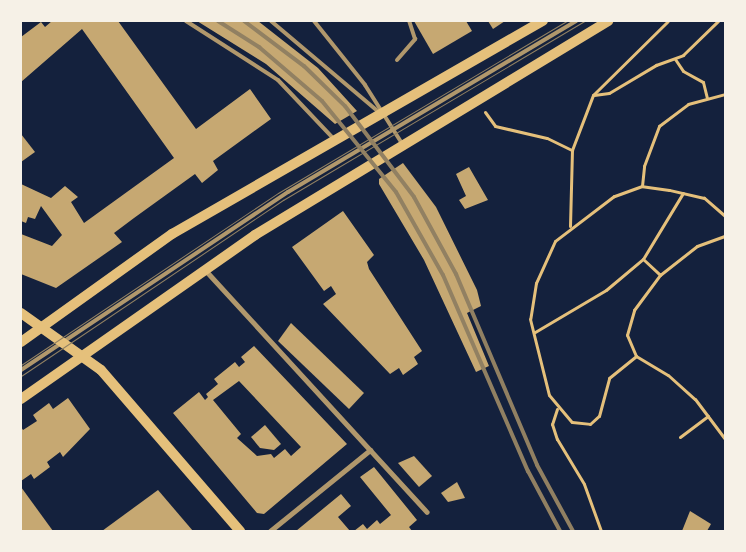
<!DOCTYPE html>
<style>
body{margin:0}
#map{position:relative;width:746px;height:552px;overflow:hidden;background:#14213d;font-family:"Playfair Display",serif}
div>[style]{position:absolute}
.building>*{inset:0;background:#c6a872}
.path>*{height:3px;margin:-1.5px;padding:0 1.5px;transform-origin:1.5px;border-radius:1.5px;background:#e5c07b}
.service>*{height:4px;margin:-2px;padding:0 2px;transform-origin:2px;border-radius:2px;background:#b1986c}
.minor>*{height:5px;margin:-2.5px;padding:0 2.5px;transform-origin:2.5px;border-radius:2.5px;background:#b1986c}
.secondary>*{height:10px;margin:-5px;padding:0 5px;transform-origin:5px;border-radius:5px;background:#e5c07b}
.tram>*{height:1px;margin:-0.5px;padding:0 0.5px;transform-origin:0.5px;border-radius:0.5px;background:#918062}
.rail>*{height:4px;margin:-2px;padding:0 2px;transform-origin:2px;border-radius:2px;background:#918062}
span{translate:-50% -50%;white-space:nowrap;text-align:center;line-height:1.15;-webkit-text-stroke:4.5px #f6f1e7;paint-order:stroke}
.frame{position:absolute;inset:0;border:22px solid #f6f1e7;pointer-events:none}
</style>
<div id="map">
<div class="building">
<div style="clip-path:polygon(52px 21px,118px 21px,196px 129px,250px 89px,271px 119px,213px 161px,218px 170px,202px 183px,195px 174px,134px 218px,114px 233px,122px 242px,56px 288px,21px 274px,21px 234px,52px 246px,62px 235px,41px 206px,35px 219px,28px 217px,26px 223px,21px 221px,21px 184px,51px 198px,65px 186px,78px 197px,71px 202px,84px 223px,174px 158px,82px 29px,21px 82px,21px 37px,41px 22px,45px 27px)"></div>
<div style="clip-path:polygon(197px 21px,258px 21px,318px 68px,357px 111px,335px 124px,266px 64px)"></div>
<div style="clip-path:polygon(414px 21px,466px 21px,472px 31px,433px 54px)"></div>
<div style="clip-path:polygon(488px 21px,505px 21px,493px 29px)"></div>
<div style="clip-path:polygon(21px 134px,35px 152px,21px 162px)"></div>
<div style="clip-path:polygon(403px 163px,436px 207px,477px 290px,481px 306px,467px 313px,489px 366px,476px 372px,424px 260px,379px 184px,379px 179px)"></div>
<div style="clip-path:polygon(469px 167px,488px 200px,465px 209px,459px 200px,466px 196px,456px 174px)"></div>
<div style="clip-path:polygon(343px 211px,374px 255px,367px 262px,369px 269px,422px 351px,414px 357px,418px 364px,403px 375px,399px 368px,390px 374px,323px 304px,336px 294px,331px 286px,324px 291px,292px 247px)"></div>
<div style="clip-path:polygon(291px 323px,364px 393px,349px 409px,278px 341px)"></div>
<div style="clip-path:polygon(evenodd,254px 346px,347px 444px,264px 514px,257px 513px,173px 413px,199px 392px,205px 400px,208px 397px,206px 394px,218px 384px,214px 379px,235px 362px,239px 367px,245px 362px,241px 357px,254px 346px,239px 381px,301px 447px,291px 456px,285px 449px,274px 458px,271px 454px,257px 456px,237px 438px,241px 434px,213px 400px,239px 381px)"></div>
<div style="clip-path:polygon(68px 398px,90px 429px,63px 457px,60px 452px,47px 462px,50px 467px,34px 479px,31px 474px,21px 481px,21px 427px,23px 430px,37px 421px,33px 415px,49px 403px,53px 409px)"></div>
<div style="clip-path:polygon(265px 425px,281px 444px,274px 450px,260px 448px,251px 437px)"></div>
<div style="clip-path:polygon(414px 456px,432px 476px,419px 487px,398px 463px)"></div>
<div style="clip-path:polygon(374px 467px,417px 520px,409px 527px,412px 531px,354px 531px,363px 524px,367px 529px,377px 520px,380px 524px,391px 515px,360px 477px)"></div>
<div style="clip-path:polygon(457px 482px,465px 498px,448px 502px,441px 493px)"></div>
<div style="clip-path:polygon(21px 487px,53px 531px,21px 531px)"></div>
<div style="clip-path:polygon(158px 490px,193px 531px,102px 531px)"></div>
<div style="clip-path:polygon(341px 494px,351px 506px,338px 517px,350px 531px,296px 531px)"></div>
<div style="clip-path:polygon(690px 511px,711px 524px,707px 531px,682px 531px)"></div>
</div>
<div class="path">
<div style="left:675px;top:59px;width:14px;rotate:56deg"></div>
<div style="left:683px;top:71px;width:23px;rotate:29deg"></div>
<div style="left:703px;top:82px;width:16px;rotate:76deg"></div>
<div style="left:594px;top:95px;width:15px;rotate:-8deg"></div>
<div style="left:609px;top:93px;width:55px;rotate:-30.8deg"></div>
<div style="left:656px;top:65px;width:29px;rotate:-20deg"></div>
<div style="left:683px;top:55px;width:49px;rotate:-44.2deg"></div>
<div style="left:485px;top:112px;width:17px;rotate:54deg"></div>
<div style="left:495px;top:126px;width:53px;rotate:13deg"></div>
<div style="left:547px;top:138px;width:28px;rotate:26deg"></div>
<div style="left:642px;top:186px;width:20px;rotate:-84deg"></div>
<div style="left:644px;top:166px;width:43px;rotate:-69.4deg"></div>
<div style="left:659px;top:126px;width:36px;rotate:-37deg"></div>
<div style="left:688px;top:104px;width:38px;rotate:-15deg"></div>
<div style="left:725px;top:216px;width:28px;rotate:-139deg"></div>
<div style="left:704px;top:198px;width:36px;rotate:-167deg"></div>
<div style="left:669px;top:190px;width:27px;rotate:-172deg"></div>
<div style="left:642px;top:186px;width:30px;rotate:160deg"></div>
<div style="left:614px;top:196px;width:74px;rotate:142.7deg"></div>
<div style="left:555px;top:241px;width:46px;rotate:114.3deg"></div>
<div style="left:536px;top:283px;width:36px;rotate:99deg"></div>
<div style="left:530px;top:319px;width:78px;rotate:76deg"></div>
<div style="left:549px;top:395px;width:35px;rotate:50deg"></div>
<div style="left:572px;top:422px;width:18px;rotate:6deg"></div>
<div style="left:590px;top:424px;width:12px;rotate:-42deg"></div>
<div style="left:599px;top:416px;width:39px;rotate:-75deg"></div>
<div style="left:609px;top:378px;width:35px;rotate:-39deg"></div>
<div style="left:636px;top:356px;width:37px;rotate:31deg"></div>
<div style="left:668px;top:375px;width:36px;rotate:42deg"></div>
<div style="left:695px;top:399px;width:50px;rotate:53.1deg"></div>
<div style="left:570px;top:226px;width:76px;rotate:-88.5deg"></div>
<div style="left:572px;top:150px;width:59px;rotate:-69.1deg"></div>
<div style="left:593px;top:95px;width:105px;rotate:-44.6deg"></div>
<div style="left:643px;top:259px;width:23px;rotate:43deg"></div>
<div style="left:535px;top:332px;width:82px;rotate:-30.6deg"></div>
<div style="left:606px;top:290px;width:48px;rotate:-40deg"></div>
<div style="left:643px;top:259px;width:77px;rotate:-58.8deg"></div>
<div style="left:636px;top:356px;width:23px;rotate:-113deg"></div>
<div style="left:627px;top:335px;width:26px;rotate:-74deg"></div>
<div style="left:634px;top:310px;width:44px;rotate:-53.4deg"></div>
<div style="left:660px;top:275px;width:47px;rotate:-38.1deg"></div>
<div style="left:697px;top:246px;width:30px;rotate:-20deg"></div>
<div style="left:557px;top:409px;width:16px;rotate:108deg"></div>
<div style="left:552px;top:424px;width:16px;rotate:72deg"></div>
<div style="left:557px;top:439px;width:52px;rotate:59deg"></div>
<div style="left:584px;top:484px;width:50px;rotate:70.1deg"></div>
<div style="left:680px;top:437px;width:35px;rotate:-37deg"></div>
</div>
<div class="service">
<div style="left:186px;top:21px;width:109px;rotate:32.7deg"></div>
<div style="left:278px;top:80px;width:81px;rotate:46.5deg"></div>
<div style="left:271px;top:21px;width:143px;rotate:40.2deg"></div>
<div style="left:314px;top:21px;width:82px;rotate:51.4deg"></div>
<div style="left:365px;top:85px;width:71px;rotate:57.7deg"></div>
<div style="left:397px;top:60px;width:28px;rotate:-49deg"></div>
<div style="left:415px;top:39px;width:19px;rotate:-108deg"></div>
<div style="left:21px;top:370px;width:321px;rotate:-33.7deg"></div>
<div style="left:288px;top:192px;width:335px;rotate:-30.7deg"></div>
</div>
<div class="minor">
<div style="left:205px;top:270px;width:328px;rotate:47.5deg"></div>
<div style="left:270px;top:531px;width:129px;rotate:-39deg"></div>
</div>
<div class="secondary">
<div style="left:21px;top:313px;width:98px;rotate:35.5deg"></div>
<div style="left:101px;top:370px;width:213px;rotate:49.2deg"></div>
<div style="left:21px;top:342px;width:186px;rotate:-35.6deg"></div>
<div style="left:172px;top:234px;width:428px;rotate:-29.9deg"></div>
<div style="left:21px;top:399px;width:286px;rotate:-35deg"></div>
<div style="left:255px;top:235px;width:413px;rotate:-31.2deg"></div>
</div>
<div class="tram">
<div style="left:21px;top:365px;width:309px;rotate:-33.8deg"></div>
<div style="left:278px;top:193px;width:336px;rotate:-30.8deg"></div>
<div style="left:21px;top:376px;width:316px;rotate:-33.9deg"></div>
<div style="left:283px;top:200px;width:351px;rotate:-30.7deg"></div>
</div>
<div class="rail">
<div style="left:218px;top:21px;width:49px;rotate:32.4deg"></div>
<div style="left:259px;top:47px;width:83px;rotate:40.6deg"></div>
<div style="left:322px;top:101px;width:117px;rotate:50.9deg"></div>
<div style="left:396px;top:192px;width:95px;rotate:60.5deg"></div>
<div style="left:443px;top:275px;width:214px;rotate:66.6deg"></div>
<div style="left:528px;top:471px;width:68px;rotate:61.9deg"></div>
<div style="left:244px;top:21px;width:75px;rotate:36.9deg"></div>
<div style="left:304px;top:66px;width:57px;rotate:44.3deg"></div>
<div style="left:345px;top:106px;width:114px;rotate:52.8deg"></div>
<div style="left:414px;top:197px;width:88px;rotate:61.4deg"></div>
<div style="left:456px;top:274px;width:207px;rotate:67deg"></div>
<div style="left:537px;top:465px;width:75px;rotate:61.4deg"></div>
</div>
<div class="frame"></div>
</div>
